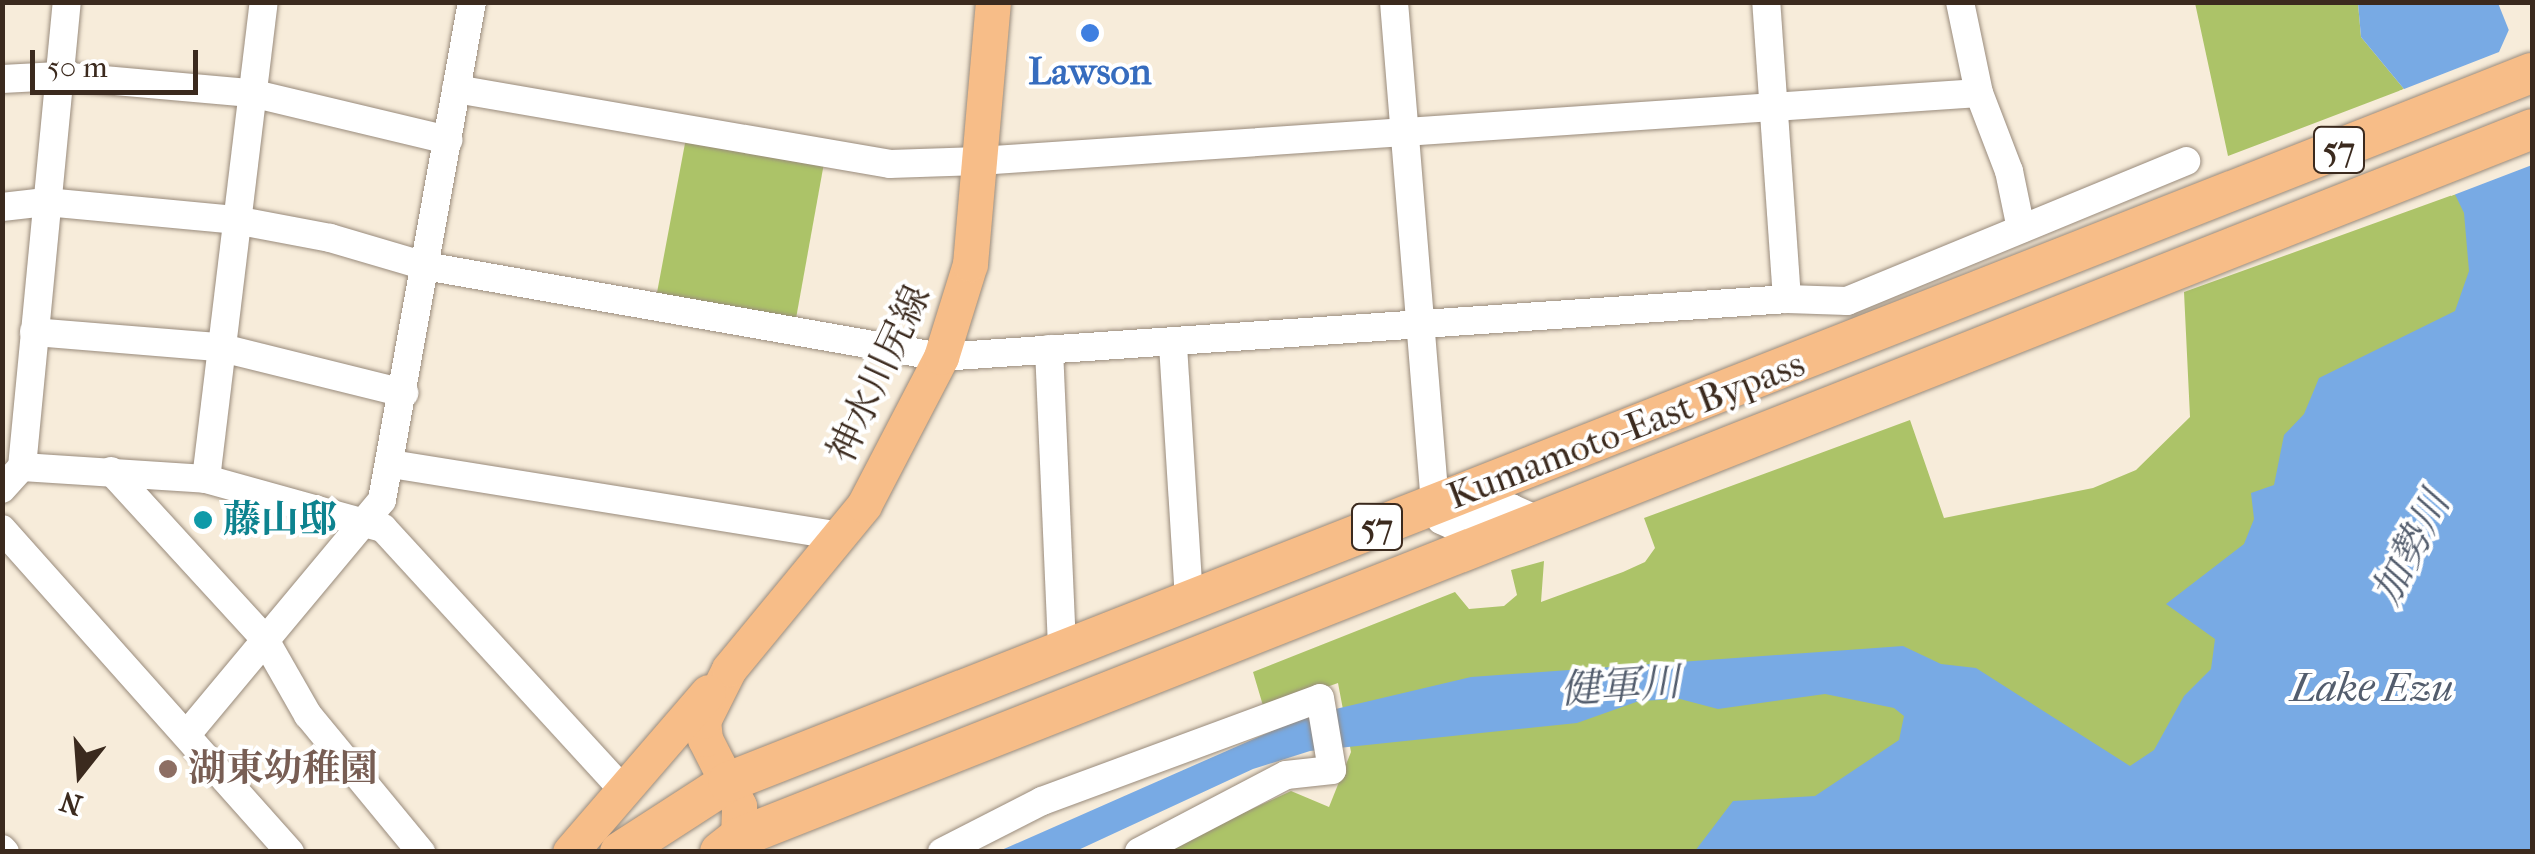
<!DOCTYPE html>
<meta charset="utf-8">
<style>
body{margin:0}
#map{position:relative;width:2535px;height:854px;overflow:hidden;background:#f7ecda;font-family:"IM FELL French Canon","Noto Serif JP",serif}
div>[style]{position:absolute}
.green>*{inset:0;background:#acc368}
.water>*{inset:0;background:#78aae4}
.pier>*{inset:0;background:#f7ecda}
.roads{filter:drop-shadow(0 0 2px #998b7c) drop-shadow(0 0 2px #998b7c)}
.minor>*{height:28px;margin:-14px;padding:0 14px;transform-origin:14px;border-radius:14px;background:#fff}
.major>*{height:35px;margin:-17.5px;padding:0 17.5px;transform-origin:17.5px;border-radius:17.5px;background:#f7bd88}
.highway>*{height:40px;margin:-20px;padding:0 20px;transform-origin:20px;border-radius:20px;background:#f7bd88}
.dots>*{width:28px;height:28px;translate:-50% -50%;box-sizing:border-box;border:5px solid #fff;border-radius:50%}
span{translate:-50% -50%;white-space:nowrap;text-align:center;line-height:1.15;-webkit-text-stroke:8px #fff;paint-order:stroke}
.shield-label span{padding:2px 8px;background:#fff;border:2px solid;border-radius:8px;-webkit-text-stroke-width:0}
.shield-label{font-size:35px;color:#3b2a1e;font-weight:700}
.shop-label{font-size:38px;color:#366cbe;font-weight:700}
.street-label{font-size:38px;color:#3b2a1e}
.culture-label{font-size:38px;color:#0d838f;font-weight:700}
.left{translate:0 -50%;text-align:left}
.education-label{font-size:38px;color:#785e54;font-weight:700}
.water-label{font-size:40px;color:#535d6d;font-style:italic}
.frame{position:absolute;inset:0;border:5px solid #3b2a1e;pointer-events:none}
.north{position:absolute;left:30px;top:724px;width:100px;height:100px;-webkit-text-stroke:8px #fff;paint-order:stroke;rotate:197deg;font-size:28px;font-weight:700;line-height:40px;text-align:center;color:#3b2a1e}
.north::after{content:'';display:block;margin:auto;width:35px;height:45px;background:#3b2a1e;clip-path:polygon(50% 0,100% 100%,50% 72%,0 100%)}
.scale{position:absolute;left:30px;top:50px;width:168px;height:45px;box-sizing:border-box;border:5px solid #3b2a1e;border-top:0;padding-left:12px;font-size:30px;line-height:35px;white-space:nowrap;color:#3b2a1e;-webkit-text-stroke:8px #fff;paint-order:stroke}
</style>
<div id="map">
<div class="green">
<div style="clip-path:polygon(2195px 3px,2358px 3px,2361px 37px,2404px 89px,2228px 156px)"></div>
<div style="clip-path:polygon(686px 138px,824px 163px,795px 324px,656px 298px)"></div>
<div style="clip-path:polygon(2530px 167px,2532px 851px,1159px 852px,1291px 791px,1329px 807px,1351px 752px,1338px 683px,1264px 709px,1253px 672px,1455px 592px,1469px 609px,1504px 606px,1517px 595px,1511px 570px,1544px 561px,1541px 602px,1623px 572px,1645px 562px,1655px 548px,1644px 518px,1910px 420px,1944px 518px,2093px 488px,2136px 470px,2190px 417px,2184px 292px)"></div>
</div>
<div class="water">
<div style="clip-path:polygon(2358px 3px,2498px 3px,2532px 88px,2532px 851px,1695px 851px,1733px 801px,1815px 796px,1899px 740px,1904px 716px,1894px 708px,1825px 694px,1718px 709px,1680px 699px,1639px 701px,1577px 723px,1310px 751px,1253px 769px,1076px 851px,997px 852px,1306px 716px,1471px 677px,1903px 646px,1941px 664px,1976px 668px,2130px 766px,2154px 750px,2184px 696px,2211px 669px,2215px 639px,2166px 604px,2244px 544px,2254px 519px,2251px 493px,2274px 485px,2284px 435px,2304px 414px,2319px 378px,2455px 311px,2469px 271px,2464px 213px,2404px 89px,2361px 37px)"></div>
</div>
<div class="pier">
<div style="clip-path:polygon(2511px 25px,2532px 75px,2532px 165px,2451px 196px,2399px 91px,2499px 52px)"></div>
</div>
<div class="roads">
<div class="minor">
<div style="left:1394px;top:2px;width:504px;rotate:85.33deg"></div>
<div style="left:1435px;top:504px;width:17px;rotate:69deg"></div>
<div style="left:1441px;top:520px;width:14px;rotate:25deg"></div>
<div style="left:1454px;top:526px;width:60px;rotate:-17.5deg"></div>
<div style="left:1511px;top:508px;width:30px;rotate:24deg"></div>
<div style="left:2px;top:79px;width:57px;rotate:-3deg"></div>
<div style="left:59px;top:76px;width:193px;rotate:5.1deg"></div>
<div style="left:251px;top:93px;width:203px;rotate:13.4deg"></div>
<div style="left:456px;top:89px;width:440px;rotate:9.8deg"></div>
<div style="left:890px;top:164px;width:89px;rotate:-1.9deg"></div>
<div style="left:979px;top:161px;width:1002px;rotate:-3.89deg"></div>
<div style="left:1979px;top:93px;width:93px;rotate:-101.8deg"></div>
<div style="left:1979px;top:93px;width:84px;rotate:69deg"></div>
<div style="left:2009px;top:171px;width:59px;rotate:78.3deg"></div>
<div style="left:2px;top:207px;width:44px;rotate:-6.5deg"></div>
<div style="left:46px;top:202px;width:190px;rotate:5.4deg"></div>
<div style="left:235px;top:220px;width:97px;rotate:10.7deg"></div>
<div style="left:330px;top:238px;width:99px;rotate:16.4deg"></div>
<div style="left:425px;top:266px;width:524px;rotate:10deg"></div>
<div style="left:941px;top:357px;width:848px;rotate:-3.92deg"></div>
<div style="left:1787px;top:299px;width:298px;rotate:-94deg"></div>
<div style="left:1787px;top:299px;width:60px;rotate:1.9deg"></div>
<div style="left:1847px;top:301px;width:367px;rotate:-22.4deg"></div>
<div style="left:34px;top:332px;width:185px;rotate:4.7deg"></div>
<div style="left:218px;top:347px;width:192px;rotate:13.9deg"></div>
<div style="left:1173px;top:345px;width:256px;rotate:86.4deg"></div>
<div style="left:1049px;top:349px;width:302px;rotate:87.5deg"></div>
<div style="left:391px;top:464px;width:456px;rotate:9.1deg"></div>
<div style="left:22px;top:467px;width:184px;rotate:3.7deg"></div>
<div style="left:206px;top:479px;width:184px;rotate:15.5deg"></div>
<div style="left:383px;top:528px;width:355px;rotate:47.5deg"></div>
<div style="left:111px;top:471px;width:226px;rotate:47.5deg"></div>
<div style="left:264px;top:638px;width:89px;rotate:60.3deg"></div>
<div style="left:308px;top:715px;width:178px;rotate:50.5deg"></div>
<div style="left:206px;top:479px;width:481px;rotate:-83.1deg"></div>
<div style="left:2px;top:489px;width:30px;rotate:-48deg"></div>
<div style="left:22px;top:467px;width:467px;rotate:-84.5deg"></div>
<div style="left:2px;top:529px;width:433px;rotate:48.3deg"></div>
<div style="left:188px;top:733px;width:303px;rotate:-50.2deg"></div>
<div style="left:382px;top:500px;width:506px;rotate:-79.76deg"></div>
<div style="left:2px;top:849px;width:4px;rotate:45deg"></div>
<div style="left:942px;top:852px;width:112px;rotate:-27deg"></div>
<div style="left:1042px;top:801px;width:296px;rotate:-20.3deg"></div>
<div style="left:1320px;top:698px;width:73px;rotate:80.5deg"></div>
<div style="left:1332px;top:770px;width:46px;rotate:173.8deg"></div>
<div style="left:1286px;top:775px;width:166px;rotate:152.4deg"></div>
</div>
<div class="major">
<div style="left:738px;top:838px;width:32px;rotate:-88deg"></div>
<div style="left:739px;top:806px;width:75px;rotate:-116.9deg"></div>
<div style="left:705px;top:739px;width:18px;rotate:-96deg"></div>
<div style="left:703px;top:721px;width:58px;rotate:-63.4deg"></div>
<div style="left:729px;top:669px;width:212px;rotate:-50.5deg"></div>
<div style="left:864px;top:505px;width:167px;rotate:-62.5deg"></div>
<div style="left:941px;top:357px;width:97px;rotate:-72.7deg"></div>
<div style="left:970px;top:264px;width:263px;rotate:-85deg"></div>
<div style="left:570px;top:852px;width:211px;rotate:-49.2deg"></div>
</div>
<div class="highway">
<div style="left:620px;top:852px;width:129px;rotate:-32.9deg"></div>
<div style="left:728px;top:782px;width:1938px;rotate:-21.46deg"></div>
<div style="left:720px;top:852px;width:23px;rotate:-38deg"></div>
<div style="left:738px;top:838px;width:1929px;rotate:-21.56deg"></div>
</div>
</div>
<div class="dots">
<div style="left:1090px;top:33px;background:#3f7fe0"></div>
<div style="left:203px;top:520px;background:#0f9aa8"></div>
<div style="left:168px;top:769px;background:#8d6e63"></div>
</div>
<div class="shield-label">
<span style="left:2339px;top:150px">57</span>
<span style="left:1377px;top:527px">57</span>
</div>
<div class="shop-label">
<span style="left:1090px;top:72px">Lawson</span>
</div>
<div class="street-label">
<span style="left:879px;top:374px;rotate:-65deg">神水川尻線</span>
<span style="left:1626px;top:430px;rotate:-21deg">Kumamoto-East Bypass</span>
</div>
<div class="culture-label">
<span class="left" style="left:223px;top:520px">藤山邸</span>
</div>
<div class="education-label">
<span class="left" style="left:188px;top:769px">湖東幼稚園</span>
</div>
<div class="water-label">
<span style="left:2411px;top:548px;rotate:-63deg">加勢川</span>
<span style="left:1620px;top:686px;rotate:-4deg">健軍川</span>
<span style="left:2372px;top:688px">Lake Ezu</span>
</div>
<div class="frame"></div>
<div class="north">N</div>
<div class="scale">50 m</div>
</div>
